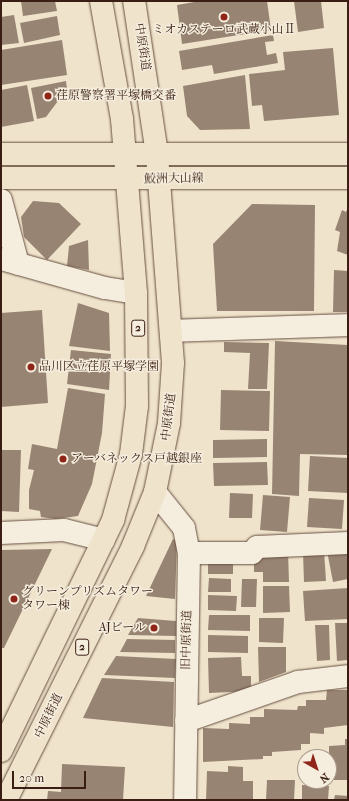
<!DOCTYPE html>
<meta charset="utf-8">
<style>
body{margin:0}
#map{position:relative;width:349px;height:801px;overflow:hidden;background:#efe3cb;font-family:"IM FELL French Canon","Noto Serif JP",serif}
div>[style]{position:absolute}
.building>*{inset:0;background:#988473}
.roads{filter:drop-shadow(0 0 1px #674f41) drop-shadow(0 0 1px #674f41)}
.minor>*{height:22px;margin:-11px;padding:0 11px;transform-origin:11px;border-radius:11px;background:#f5eddd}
.major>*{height:22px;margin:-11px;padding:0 11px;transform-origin:11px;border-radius:11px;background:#efe3cb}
.dots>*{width:11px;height:11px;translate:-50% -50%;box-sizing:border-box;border:2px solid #f5eddd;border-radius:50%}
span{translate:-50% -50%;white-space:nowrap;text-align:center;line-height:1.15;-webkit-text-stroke:3px #f5eddd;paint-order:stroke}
.shield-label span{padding:1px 3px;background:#f5eddd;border:1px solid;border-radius:3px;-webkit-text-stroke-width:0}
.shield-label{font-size:11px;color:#3a1e13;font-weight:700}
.poi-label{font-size:12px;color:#3a1e13}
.left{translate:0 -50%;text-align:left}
.right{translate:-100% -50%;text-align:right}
.street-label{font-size:12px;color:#3a1e13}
.frame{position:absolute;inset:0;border:2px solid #3a1e13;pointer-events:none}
.north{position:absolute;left:297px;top:749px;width:40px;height:40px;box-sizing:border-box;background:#f5eddd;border:1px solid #aa9a8c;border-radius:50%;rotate:141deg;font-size:11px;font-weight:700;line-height:16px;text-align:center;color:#3a1e13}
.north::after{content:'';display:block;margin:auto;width:14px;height:18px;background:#8f2418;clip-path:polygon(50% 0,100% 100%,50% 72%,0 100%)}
.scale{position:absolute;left:12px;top:771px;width:74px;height:18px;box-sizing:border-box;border:2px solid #3a1e13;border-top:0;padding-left:5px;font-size:12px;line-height:14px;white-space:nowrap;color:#3a1e13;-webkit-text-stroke:3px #f5eddd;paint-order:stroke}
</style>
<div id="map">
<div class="building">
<div style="clip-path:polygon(21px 1px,55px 1px,57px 11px,23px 16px)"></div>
<div style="clip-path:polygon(200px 1px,267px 1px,271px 30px,182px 44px,177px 5px)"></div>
<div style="clip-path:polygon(294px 1px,321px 1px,324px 28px,298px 32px)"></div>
<div style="clip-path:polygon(14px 15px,19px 43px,1px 45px,1px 17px)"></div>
<div style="clip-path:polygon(57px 16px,60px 35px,24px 43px,20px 23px)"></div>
<div style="clip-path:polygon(273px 35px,274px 41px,265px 42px,267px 55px,276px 53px,278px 63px,214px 74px,212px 65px,182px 70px,179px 51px)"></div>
<div style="clip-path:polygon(62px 40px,67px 75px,1px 85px,1px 50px)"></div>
<div style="clip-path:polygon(333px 48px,339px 115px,264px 121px,262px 105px,252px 106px,249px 74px,285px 70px,283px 52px)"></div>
<div style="clip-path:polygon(245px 75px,250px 129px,200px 130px,187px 116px,183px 86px)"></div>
<div style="clip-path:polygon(66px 81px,67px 89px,46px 117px,37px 119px,31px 88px)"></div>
<div style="clip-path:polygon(27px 85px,34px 121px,1px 127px,1px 90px)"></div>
<div style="clip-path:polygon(33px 201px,59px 203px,81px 224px,47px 260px,24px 237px,21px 217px)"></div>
<div style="clip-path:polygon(252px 204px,315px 205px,314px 311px,217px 311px,213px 244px)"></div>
<div style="clip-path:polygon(348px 207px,348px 255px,337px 251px,340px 232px,335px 230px,342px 210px,346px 212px)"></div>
<div style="clip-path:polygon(88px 240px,89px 270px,67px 266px,69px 246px)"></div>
<div style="clip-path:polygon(334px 270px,348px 271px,348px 312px,333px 312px)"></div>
<div style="clip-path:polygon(78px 303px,109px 313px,110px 351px,69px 346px)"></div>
<div style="clip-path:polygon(42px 310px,48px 403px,1px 407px,1px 313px)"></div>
<div style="clip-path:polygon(275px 341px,348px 345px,348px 455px,300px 454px,299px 496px,272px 494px)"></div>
<div style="clip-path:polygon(224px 342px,269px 343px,267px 389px,248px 389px,250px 353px,224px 352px)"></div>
<div style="clip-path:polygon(71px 350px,111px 354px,109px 390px,67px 384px)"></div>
<div style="clip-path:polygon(68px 388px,105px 394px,102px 433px,92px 484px,78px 516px,56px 519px,41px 517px,40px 511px,29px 509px,29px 490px,34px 470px,28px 469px,32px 444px,57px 449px)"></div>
<div style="clip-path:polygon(221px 390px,270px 391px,269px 431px,220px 430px)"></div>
<div style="clip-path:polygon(267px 439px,267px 457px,213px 458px,213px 440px)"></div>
<div style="clip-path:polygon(2px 450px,21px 450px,19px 512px,1px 511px)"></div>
<div style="clip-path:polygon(310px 456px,348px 458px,348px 493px,308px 491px)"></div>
<div style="clip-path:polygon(267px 462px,268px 485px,214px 486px,213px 463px)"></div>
<div style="clip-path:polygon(230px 493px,253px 494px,252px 518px,229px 518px)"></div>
<div style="clip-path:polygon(263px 495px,290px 497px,287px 532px,260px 530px)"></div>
<div style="clip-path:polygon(309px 498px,344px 500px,342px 529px,307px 527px)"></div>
<div style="clip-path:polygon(173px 539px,177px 541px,175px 599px,146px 596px)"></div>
<div style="clip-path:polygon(348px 547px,348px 579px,333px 582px,327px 551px)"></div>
<div style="clip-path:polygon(52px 549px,4px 648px,1px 648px,1px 550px)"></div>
<div style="clip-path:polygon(324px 550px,326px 581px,304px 582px,303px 552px)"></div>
<div style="clip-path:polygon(288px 551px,289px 582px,263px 582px,263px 572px,254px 572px,254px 556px)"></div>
<div style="clip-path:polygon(208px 555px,233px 555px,233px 574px,208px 574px)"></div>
<div style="clip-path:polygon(209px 578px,231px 579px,231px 592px,208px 592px)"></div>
<div style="clip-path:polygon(242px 579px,257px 579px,256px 607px,241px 607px)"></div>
<div style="clip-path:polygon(263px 586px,289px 586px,290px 612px,263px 613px)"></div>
<div style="clip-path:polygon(348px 588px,348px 619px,305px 621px,303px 591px)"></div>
<div style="clip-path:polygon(208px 595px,237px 596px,236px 611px,208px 610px)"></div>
<div style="clip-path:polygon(209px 615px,250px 615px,250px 631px,208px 630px)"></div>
<div style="clip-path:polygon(138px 618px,176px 621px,176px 636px,128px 635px)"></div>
<div style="clip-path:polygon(259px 618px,284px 618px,283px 643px,259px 642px)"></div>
<div style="clip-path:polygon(335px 623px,348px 623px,348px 660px,337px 661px)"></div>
<div style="clip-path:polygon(315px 625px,329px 625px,330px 660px,317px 661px)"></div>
<div style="clip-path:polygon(208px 635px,248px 636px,248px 653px,208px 652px)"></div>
<div style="clip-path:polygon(127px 639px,175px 640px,175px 653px,120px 652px)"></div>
<div style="clip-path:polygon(258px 647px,286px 647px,286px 672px,259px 682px)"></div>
<div style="clip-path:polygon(116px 656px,176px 659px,175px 678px,104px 675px)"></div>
<div style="clip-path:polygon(241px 657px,242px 676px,251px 676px,251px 691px,209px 693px,208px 658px)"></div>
<div style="clip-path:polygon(102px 678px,174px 682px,173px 727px,83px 718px)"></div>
<div style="clip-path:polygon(327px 690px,348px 690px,348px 725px,324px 728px,324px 734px,310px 733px,310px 744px,301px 744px,301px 750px,272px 752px,272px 756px,263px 756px,263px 759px,203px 762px,203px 728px,229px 729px,229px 723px,250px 724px,250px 717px,264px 717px,264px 709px,297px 710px,298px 706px,306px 706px,306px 700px,326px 700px)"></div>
<div style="clip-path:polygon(345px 739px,348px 739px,348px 780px,329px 780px,329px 746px,345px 745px)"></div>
<div style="clip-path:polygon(62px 764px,125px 767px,123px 800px,47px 800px,48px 791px,61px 792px)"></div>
<div style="clip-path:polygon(228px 766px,243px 767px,243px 781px,253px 781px,253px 800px,206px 800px,207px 771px,228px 772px)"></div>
<div style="clip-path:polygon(267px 780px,295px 780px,294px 800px,266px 800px)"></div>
<div style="clip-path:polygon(302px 785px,329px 786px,328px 800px,302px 800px)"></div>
<div style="clip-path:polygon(335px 795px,348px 796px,348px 800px,334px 800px)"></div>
</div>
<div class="roads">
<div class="minor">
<div style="left:1px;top:200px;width:66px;rotate:75.1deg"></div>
<div style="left:1px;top:259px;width:108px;rotate:15.6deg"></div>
<div style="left:105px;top:288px;width:31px;rotate:9deg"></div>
<div style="left:171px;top:331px;width:177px;rotate:-1.9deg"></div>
<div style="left:155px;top:492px;width:46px;rotate:51.1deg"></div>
<div style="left:184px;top:528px;width:25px;rotate:79deg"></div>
<div style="left:189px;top:553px;width:247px;rotate:90.9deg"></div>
<div style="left:1px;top:533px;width:63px;rotate:-2.7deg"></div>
<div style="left:64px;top:530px;width:41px;rotate:14deg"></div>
<div style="left:189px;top:553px;width:63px"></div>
<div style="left:252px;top:553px;width:8px;rotate:-50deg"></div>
<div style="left:257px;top:547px;width:91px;rotate:-2.5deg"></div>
<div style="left:186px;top:721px;width:119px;rotate:-19.2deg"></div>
<div style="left:298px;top:682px;width:50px;rotate:-6.8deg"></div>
</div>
<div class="major">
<div style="left:1px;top:154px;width:347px"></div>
<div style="left:1px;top:178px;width:347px"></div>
<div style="left:1px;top:751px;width:257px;rotate:-64.1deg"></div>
<div style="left:113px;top:520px;width:68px;rotate:-74.7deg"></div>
<div style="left:131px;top:454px;width:48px;rotate:-82.9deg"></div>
<div style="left:137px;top:406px;width:113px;rotate:-90.5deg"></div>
<div style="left:136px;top:293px;width:175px;rotate:-94.6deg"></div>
<div style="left:122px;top:119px;width:120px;rotate:-100.1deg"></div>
<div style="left:6px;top:800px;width:284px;rotate:-63.4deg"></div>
<div style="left:133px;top:546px;width:58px;rotate:-67.8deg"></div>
<div style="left:155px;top:492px;width:70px;rotate:-78.5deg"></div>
<div style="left:169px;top:423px;width:60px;rotate:-86.2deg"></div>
<div style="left:173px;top:363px;width:210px;rotate:-94.4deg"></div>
<div style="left:157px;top:154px;width:155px;rotate:-98.5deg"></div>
</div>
</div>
<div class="dots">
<div style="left:224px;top:17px;background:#8f2418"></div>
<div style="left:48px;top:96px;background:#8f2418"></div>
<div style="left:31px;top:367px;background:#8f2418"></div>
<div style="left:63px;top:459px;background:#8f2418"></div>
<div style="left:14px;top:599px;background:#8f2418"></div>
<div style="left:154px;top:628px;background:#8f2418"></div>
</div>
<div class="shield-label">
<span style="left:138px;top:328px">2</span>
<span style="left:82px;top:647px">2</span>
</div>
<div class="poi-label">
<span style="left:224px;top:30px">ミオカステーロ武蔵小山Ⅱ</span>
<span class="left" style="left:56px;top:96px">荏原警察署平塚橋交番</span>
<span class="left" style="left:39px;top:367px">品川区立荏原平塚学園</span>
<span class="left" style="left:71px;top:459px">アーバネックス戸越銀座</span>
<span class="left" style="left:22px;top:599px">グリーンプリズムタワー<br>タワー棟</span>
<span class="right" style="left:146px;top:628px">AJビール</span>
</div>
<div class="street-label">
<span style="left:142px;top:47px;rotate:81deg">中原街道</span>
<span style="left:174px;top:179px;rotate:-1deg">鮫洲大山線</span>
<span style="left:169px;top:417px;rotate:-83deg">中原街道</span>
<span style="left:187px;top:640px;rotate:-89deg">旧中原街道</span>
<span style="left:49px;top:716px;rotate:-64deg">中原街道</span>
</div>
<div class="frame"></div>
<div class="north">N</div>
<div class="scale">20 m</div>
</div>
